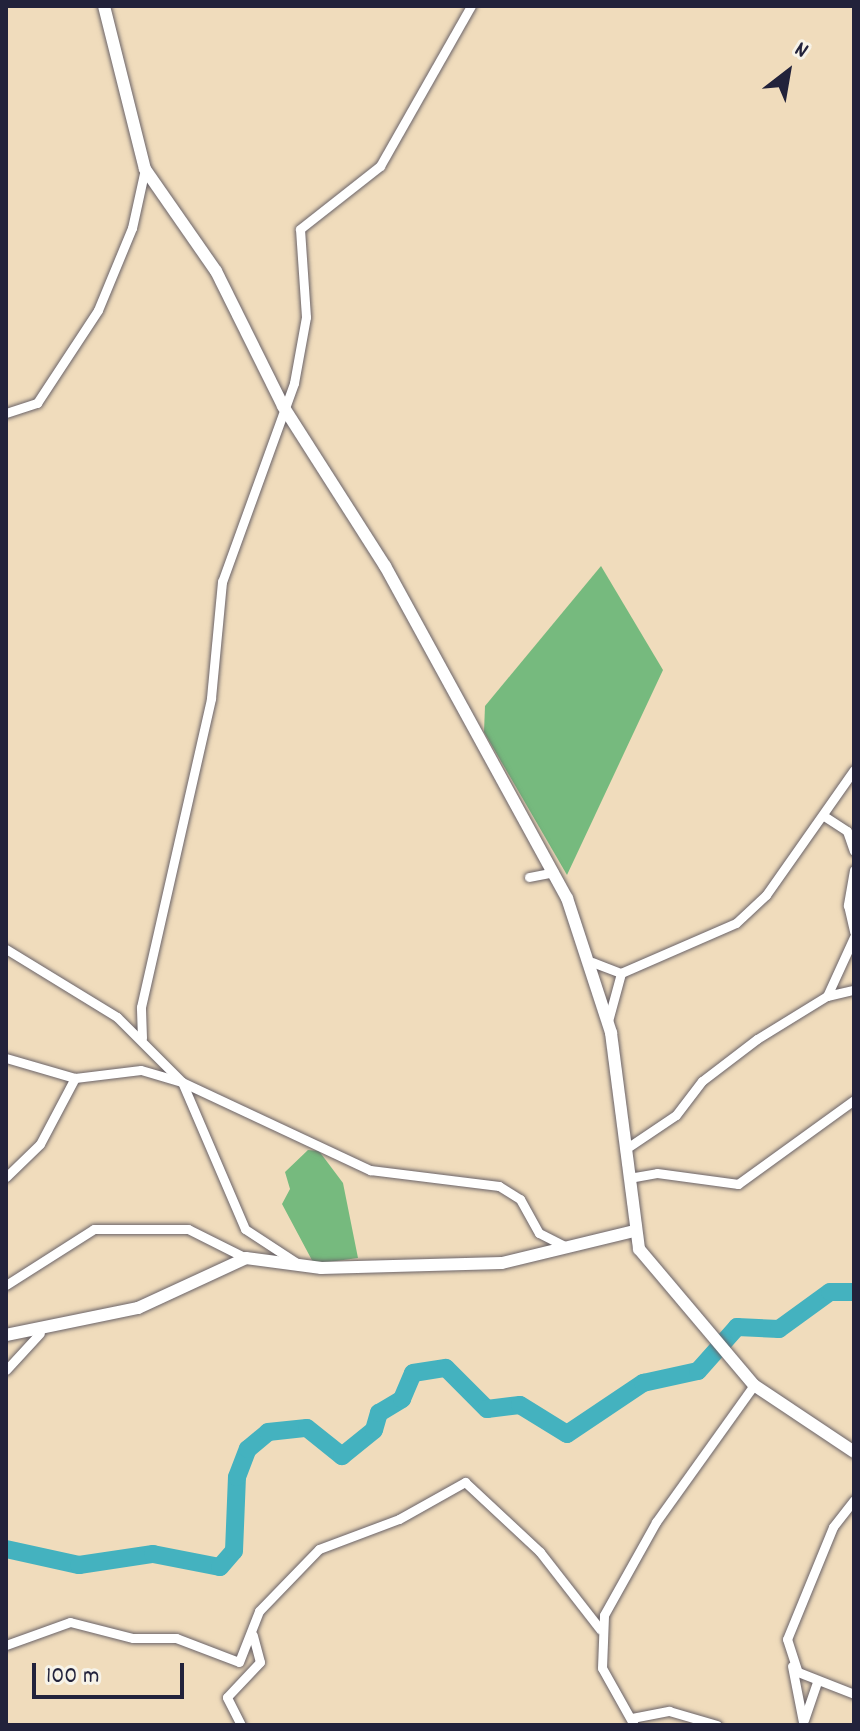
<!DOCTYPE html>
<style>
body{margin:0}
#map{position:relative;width:860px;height:1731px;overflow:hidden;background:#f0dcbc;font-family:Dekko,sans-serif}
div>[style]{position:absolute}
.forest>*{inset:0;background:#76ba7e}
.river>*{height:18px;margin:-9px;padding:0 9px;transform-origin:9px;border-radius:9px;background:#44b2bf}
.roads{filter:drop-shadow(0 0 2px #6a6368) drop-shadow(0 0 2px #6a6368)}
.street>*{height:9px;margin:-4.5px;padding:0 4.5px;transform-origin:4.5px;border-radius:4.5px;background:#fff}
.secondary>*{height:12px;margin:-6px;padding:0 6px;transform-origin:6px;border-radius:6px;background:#fff}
span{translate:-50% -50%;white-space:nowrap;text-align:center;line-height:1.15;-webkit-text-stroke:7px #f7f3e8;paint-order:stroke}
.frame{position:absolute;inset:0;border:8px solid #22223b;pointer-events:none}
.north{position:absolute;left:748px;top:32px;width:80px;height:80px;-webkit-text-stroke:6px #f7f3e8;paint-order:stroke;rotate:31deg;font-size:22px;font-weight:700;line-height:32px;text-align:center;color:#22223b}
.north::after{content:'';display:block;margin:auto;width:28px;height:36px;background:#22223b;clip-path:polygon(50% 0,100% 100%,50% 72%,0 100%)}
.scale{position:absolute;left:32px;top:1663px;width:152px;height:36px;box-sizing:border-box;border:4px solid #22223b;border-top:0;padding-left:10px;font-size:24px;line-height:28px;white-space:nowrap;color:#22223b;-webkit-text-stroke:6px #f7f3e8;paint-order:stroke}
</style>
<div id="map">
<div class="forest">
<div style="clip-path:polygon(601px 566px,663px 670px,567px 875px,484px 732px,485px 706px)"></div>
<div style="clip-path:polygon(308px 1150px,319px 1151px,343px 1183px,358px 1258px,314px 1264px,282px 1204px,290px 1189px,285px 1172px)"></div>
</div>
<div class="river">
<div style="left:6px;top:1549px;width:75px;rotate:12.4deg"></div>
<div style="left:79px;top:1565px;width:75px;rotate:-8.5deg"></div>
<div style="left:153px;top:1554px;width:68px;rotate:11deg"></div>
<div style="left:220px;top:1567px;width:21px;rotate:-49deg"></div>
<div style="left:234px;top:1551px;width:74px;rotate:-87.7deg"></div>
<div style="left:237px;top:1477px;width:30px;rotate:-69deg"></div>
<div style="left:248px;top:1449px;width:26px;rotate:-40deg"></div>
<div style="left:268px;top:1432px;width:39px;rotate:-6deg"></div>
<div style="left:307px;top:1428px;width:45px;rotate:38.7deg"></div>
<div style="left:342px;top:1456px;width:41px;rotate:-39.1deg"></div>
<div style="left:374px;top:1430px;width:18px;rotate:-74deg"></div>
<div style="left:379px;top:1413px;width:27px;rotate:-31deg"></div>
<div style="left:402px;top:1399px;width:28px;rotate:-67deg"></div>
<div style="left:413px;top:1373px;width:33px;rotate:-9deg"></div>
<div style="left:446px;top:1368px;width:58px;rotate:45deg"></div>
<div style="left:487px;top:1409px;width:33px;rotate:-7deg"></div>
<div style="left:520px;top:1405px;width:55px;rotate:31.7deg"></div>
<div style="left:567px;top:1434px;width:92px;rotate:-33.9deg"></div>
<div style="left:643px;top:1383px;width:56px;rotate:-12.3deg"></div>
<div style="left:698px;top:1371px;width:59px;rotate:-48.4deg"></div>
<div style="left:737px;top:1327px;width:42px;rotate:2.7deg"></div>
<div style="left:779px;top:1329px;width:63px;rotate:-36deg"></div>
<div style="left:830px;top:1292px;width:24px"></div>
</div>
<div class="roads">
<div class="street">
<div style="left:6px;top:413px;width:33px;rotate:-18deg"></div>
<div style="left:37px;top:403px;width:111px;rotate:-56.7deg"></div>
<div style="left:98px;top:310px;width:89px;rotate:-67.5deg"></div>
<div style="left:132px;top:228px;width:60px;rotate:-77.6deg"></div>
<div style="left:824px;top:816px;width:27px;rotate:33deg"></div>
<div style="left:847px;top:831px;width:21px;rotate:71deg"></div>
<div style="left:854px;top:870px;width:36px;rotate:100deg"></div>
<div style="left:848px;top:905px;width:28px;rotate:77deg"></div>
<div style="left:529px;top:877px;width:25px;rotate:-11deg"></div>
<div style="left:6px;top:949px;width:130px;rotate:31.5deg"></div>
<div style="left:117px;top:1017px;width:92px;rotate:45deg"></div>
<div style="left:182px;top:1082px;width:208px;rotate:25.1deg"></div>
<div style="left:370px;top:1170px;width:130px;rotate:7.1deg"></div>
<div style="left:499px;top:1186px;width:25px;rotate:32deg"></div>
<div style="left:520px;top:1199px;width:39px;rotate:61deg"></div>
<div style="left:539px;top:1233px;width:31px;rotate:27deg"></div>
<div style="left:592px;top:962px;width:31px;rotate:21deg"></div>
<div style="left:621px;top:973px;width:125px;rotate:-23.5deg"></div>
<div style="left:736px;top:923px;width:41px;rotate:-43deg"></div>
<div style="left:766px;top:895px;width:153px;rotate:-54.9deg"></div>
<div style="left:827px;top:996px;width:65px;rotate:-65.4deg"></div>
<div style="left:608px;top:1021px;width:50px;rotate:-74.8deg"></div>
<div style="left:142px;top:1038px;width:31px;rotate:-92deg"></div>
<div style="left:141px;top:1007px;width:317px;rotate:-77.2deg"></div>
<div style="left:211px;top:698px;width:117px;rotate:-84.6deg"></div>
<div style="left:222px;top:582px;width:212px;rotate:-70.1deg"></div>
<div style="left:294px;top:383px;width:67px;rotate:-79.7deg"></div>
<div style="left:306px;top:317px;width:88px;rotate:-93.9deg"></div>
<div style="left:300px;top:229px;width:102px;rotate:-38.2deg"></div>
<div style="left:380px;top:166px;width:184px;rotate:-60.4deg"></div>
<div style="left:6px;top:1058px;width:72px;rotate:16.2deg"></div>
<div style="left:75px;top:1078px;width:66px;rotate:-6.9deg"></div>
<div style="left:141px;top:1070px;width:43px;rotate:16.3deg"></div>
<div style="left:182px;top:1082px;width:160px;rotate:66.8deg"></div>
<div style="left:245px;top:1229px;width:62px;rotate:33.2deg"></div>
<div style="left:630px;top:1146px;width:55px;rotate:-34deg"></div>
<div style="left:676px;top:1115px;width:43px;rotate:-52.6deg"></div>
<div style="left:702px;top:1081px;width:69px;rotate:-37.4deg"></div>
<div style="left:757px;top:1039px;width:82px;rotate:-31.6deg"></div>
<div style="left:827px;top:996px;width:28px;rotate:-13deg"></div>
<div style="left:6px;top:1177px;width:47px;rotate:-44.1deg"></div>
<div style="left:40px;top:1144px;width:75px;rotate:-62.1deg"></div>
<div style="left:629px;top:1178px;width:28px;rotate:-10deg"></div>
<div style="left:657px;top:1173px;width:82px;rotate:7.7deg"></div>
<div style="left:738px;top:1184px;width:143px;rotate:-35.9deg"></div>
<div style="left:6px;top:1285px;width:104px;rotate:-32.5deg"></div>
<div style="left:94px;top:1229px;width:94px"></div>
<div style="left:188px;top:1229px;width:65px;rotate:26.6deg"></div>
<div style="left:6px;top:1370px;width:50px;rotate:-47.4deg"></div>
<div style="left:854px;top:1500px;width:34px;rotate:128deg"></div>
<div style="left:833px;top:1527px;width:121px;rotate:112.3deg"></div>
<div style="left:787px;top:1639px;width:35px;rotate:72deg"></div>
<div style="left:798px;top:1672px;width:60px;rotate:21.4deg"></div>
<div style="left:6px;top:1645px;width:68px;rotate:-19.8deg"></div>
<div style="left:70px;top:1622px;width:65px;rotate:14.3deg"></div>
<div style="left:133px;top:1638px;width:43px"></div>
<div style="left:176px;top:1638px;width:67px;rotate:20.9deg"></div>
<div style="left:239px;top:1662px;width:55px;rotate:-68.6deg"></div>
<div style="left:259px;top:1611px;width:86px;rotate:-45.9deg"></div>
<div style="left:319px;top:1549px;width:85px;rotate:-20.6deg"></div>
<div style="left:399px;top:1519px;width:76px;rotate:-29.3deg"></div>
<div style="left:465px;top:1482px;width:103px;rotate:43deg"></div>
<div style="left:540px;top:1552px;width:98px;rotate:52.1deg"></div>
<div style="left:792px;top:1666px;width:57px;rotate:78.9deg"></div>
<div style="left:632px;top:1718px;width:38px;rotate:-11deg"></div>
<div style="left:669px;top:1711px;width:50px;rotate:16.3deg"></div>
<div style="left:804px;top:1720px;width:40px;rotate:-71.1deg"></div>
<div style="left:241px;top:1725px;width:31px;rotate:-117deg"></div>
<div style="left:227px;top:1697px;width:48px;rotate:-46.7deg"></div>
<div style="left:260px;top:1662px;width:28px;rotate:-105deg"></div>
<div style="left:634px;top:1725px;width:65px;rotate:-119.3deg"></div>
<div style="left:602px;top:1668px;width:53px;rotate:-87.8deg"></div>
<div style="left:604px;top:1615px;width:107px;rotate:-60.8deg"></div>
<div style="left:656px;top:1522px;width:168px;rotate:-54.4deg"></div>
</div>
<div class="secondary">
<div style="left:104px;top:6px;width:168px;rotate:75.9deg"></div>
<div style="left:145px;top:169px;width:124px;rotate:55.2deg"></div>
<div style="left:216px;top:271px;width:151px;rotate:63.6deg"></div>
<div style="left:283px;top:406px;width:190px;rotate:57.5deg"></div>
<div style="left:385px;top:566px;width:379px;rotate:61.3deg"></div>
<div style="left:567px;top:898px;width:142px;rotate:71.9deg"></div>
<div style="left:611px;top:1033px;width:218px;rotate:82.6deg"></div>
<div style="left:639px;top:1249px;width:178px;rotate:49.8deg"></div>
<div style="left:754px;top:1385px;width:120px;rotate:33.8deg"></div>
<div style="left:6px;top:1335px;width:135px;rotate:-11.6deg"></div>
<div style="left:138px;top:1308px;width:119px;rotate:-24.8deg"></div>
<div style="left:246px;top:1258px;width:76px;rotate:7.6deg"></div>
<div style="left:321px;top:1268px;width:181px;rotate:-1.6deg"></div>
<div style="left:502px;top:1263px;width:136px;rotate:-13.6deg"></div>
</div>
</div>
<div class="frame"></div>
<div class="north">N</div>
<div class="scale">100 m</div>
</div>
